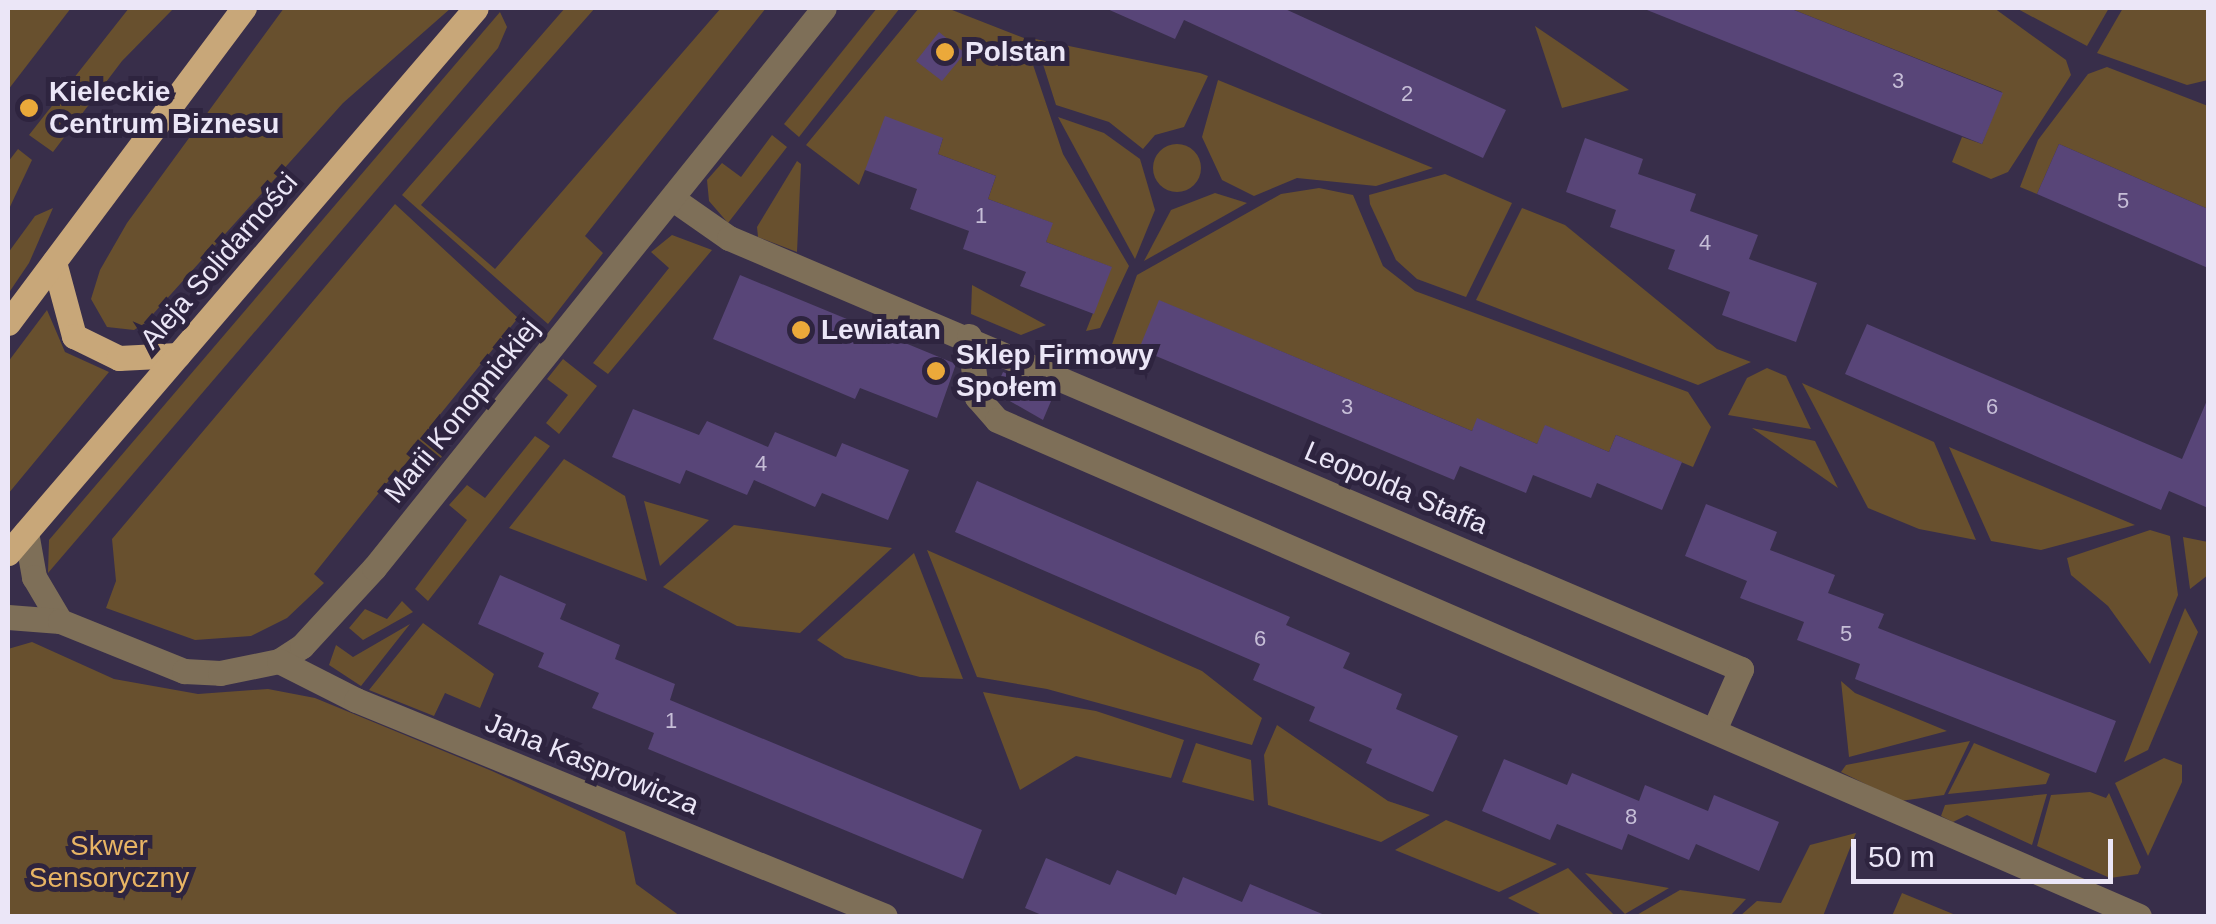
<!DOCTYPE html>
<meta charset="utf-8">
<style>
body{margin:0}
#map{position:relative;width:2216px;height:924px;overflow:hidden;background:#382e4a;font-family:Arial,sans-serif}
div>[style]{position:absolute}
.green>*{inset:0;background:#68502e}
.round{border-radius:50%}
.building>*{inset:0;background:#584578}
.minor>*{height:25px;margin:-12.5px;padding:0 12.5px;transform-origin:12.5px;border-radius:12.5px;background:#7e6f58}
.major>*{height:25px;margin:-12.5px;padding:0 12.5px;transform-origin:12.5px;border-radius:12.5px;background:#c8a779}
.dots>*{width:28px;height:28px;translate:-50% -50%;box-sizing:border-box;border:5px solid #2e243f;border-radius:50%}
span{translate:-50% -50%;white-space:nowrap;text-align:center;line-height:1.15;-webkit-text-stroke:10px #2e243f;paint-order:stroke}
.number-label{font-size:22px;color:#c6bed7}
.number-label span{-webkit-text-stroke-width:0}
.poi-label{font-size:28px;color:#ebe6f7;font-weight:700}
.left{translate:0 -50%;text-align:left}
.street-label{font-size:28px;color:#ebe6f7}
.park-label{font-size:28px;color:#e8b464}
.frame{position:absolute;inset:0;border:10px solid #ebe6f7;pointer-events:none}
.scale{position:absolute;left:1851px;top:839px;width:262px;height:45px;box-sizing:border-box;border:5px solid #ebe6f7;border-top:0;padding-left:12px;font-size:30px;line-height:35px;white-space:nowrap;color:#ebe6f7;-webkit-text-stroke:8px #2e243f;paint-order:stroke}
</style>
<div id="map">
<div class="green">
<div style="clip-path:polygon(8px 8px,71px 8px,8px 90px)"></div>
<div style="clip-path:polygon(129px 8px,174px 8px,122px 61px,53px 152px,29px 135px)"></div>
<div style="clip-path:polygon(284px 8px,451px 8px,343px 103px,145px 323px,134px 330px,107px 327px,91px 299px,100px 270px,127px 223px)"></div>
<div style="clip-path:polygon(565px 8px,595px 8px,421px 205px,495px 269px,721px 8px,766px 8px,585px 236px,603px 253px,548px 324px,402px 195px)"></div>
<div style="clip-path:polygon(877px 8px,900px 8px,799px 137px,784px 124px)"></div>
<div style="clip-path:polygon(919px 8px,947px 8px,1024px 38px,1063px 154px,1129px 266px,1100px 328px,1086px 331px,1111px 267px,1046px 242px,1052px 223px,988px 199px,996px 176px,938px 154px,943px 138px,865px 170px,859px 185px,806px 145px)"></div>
<div style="clip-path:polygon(1789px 8px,1994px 8px,2066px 60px,2071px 75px,2008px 172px,1991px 179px,1952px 162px,1962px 137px,1982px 144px,2002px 92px)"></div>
<div style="clip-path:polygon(2016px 8px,2109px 8px,2087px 46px)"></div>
<div style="clip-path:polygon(2123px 8px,2208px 8px,2208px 80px,2187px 85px,2097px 53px)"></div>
<div style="clip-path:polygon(500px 12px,507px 27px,498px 48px,48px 573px,49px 540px)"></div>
<div style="clip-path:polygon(1535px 26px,1629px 90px,1562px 108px)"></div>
<div style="clip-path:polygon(1035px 39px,1200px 73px,1208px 76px,1184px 127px,1155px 135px,1143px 149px,1109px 122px,1056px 105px)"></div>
<div style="clip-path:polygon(2107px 67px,2208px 106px,2208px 209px,2059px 144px,2037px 194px,2020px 187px,2038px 140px,2088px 74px)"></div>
<div style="clip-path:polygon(1218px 80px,1433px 168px,1376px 186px,1297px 178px,1254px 196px,1222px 180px,1202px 137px)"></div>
<div style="clip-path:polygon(1058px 117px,1104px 133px,1140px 159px,1155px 210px,1135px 259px)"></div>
<div style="clip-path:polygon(772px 135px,787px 147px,728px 223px,709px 201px,707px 180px,722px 163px,741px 177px)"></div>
<div class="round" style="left:1153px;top:144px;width:48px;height:48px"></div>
<div style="clip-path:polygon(18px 149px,32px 160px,8px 211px,8px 162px)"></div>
<div style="clip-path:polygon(797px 161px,801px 164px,797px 252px,758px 237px,757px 227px)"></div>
<div style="clip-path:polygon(1445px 174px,1512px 203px,1466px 297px,1417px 279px,1396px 260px,1370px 204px,1369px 195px)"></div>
<div style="clip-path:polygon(1319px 188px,1353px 195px,1383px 266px,1415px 291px,1688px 392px,1711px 427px,1693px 467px,1616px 435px,1609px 452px,1546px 426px,1537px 444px,1478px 419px,1472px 431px,1160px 301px,1133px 367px,1111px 347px,1137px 275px,1281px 194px)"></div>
<div style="clip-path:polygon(1215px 193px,1247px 203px,1144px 261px,1171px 210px)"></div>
<div style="clip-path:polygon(395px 204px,518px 318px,421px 438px,442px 456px,437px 465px,417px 478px,390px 479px,314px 574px,324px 583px,287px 618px,251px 636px,195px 640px,106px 608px,116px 581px,112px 539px)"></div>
<div style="clip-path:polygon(53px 208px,29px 263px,8px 294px,8px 253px,35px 216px)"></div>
<div style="clip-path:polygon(1522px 208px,1565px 225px,1717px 349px,1751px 362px,1698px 385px,1476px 300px)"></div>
<div style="clip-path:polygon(672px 235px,712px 250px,608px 374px,593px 363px,669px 268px,651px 252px)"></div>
<div style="clip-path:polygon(972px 285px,1046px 325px,1021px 335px,971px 314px)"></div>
<div style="clip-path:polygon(47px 310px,65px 352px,109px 372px,8px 494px,8px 362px)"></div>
<div style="clip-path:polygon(563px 359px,597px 386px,559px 434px,546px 423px,568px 395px,547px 379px)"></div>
<div style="clip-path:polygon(1767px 368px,1786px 376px,1811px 429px,1728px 415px,1747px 378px)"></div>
<div style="clip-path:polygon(1802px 383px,1934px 442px,1976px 540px,1919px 529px,1868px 508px)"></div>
<div style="clip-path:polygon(1752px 428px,1815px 441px,1838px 488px,1835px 486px)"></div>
<div style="clip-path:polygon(535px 436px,550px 446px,428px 601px,415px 589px,467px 520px,449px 505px,467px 485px,485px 498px)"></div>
<div style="clip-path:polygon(1949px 447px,2135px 525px,2041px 550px,1991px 541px)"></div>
<div style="clip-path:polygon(564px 459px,625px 496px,647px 581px,509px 528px)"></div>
<div style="clip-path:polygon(644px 501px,709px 520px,660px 566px)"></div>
<div style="clip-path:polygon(734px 525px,892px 548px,800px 633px,737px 626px,663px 587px)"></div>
<div style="clip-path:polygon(2150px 530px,2170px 536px,2178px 595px,2150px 664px,2108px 606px,2071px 575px,2067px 558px)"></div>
<div style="clip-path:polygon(2183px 537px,2208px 542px,2208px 575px,2190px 589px)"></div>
<div style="clip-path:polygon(927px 550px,1202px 671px,1262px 718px,1252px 745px,1047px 689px,977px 677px)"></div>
<div style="clip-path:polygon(914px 553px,963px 679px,920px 677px,845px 658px,817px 640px)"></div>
<div style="clip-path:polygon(402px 601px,413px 612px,363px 640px,349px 628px,365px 609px,387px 619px)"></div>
<div style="clip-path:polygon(2185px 608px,2198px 632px,2148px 750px,2124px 762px)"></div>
<div style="clip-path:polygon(423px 623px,494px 674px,480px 708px,445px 693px,434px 716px,369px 690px)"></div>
<div style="clip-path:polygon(410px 624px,361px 686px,329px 665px,336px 645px,353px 657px)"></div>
<div style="clip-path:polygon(32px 642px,114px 679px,198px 694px,268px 689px,315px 698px,492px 771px,625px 832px,636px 884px,680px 916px,8px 916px,8px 649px)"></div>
<div style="clip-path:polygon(1841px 681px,1855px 693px,1947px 731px,1849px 757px)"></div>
<div style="clip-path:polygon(983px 692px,1096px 711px,1184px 740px,1171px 778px,1076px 756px,1020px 790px)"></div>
<div style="clip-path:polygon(1277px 725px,1388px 801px,1430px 815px,1381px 842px,1268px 805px,1264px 755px)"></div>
<div style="clip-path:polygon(1970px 741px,1944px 795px,1900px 801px,1841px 772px,1846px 765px)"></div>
<div style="clip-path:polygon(1196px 743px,1251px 760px,1254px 801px,1182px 782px)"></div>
<div style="clip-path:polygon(1974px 743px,2050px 774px,2046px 784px,1948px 794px)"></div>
<div style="clip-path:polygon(2164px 758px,2182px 765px,2182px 782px,2148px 856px,2115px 783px)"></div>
<div style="clip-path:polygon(2090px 792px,2106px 798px,2109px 793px,2141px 867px,2138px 874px,2110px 878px,2037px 846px,2051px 795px)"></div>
<div style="clip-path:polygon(2047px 794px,2032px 845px,1967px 815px,1953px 822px,1941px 816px,1945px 805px)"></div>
<div style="clip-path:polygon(1446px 820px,1557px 864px,1499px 892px,1395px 850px)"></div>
<div style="clip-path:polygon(1856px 833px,1823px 916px,1740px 916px,1757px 901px,1781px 903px,1810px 845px)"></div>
<div style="clip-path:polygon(1568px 868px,1615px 916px,1544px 916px,1508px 898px)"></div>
<div style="clip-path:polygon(1585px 873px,1669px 888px,1625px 914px)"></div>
<div style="clip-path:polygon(1680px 890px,1746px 899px,1730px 916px,1635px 916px)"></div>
<div style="clip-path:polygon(1902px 893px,1958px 916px,1892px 916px)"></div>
</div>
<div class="building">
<div style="clip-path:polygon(1105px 8px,1283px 8px,1506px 110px,1483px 158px,1184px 20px,1175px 39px)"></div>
<div style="clip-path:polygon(1642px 8px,1789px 8px,2003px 93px,1982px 144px)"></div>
<div style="clip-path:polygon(939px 32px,965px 53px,942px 81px,916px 61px)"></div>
<div style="clip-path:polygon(885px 116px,943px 138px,938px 154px,996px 176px,988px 199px,1053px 223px,1046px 242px,1112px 267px,1094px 314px,1020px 286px,1026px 272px,963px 249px,969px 231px,910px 209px,917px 189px,865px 170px)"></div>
<div style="clip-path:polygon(1585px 138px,1643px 159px,1638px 174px,1696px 194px,1690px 211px,1758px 235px,1749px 259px,1817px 283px,1796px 342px,1722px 315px,1730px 292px,1668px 269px,1675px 250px,1610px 227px,1616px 210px,1566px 192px)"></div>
<div style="clip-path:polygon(2059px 144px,2208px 209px,2208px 268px,2037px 194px)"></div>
<div style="clip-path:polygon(740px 275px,956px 364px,937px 418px,860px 388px,855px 399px,713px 339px)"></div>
<div style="clip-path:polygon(1159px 300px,1472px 431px,1477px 418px,1537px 444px,1545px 425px,1609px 452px,1616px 435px,1682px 462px,1662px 510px,1597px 483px,1591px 498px,1533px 475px,1526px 493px,1460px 466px,1454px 480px,1139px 349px)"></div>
<div style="clip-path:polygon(1867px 324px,2182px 459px,2208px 398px,2208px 508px,2169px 491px,2161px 510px,1845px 374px)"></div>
<div style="clip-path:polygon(1003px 372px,1054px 394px,1043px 420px,994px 392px)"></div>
<div style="clip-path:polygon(633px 409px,699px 435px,707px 421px,768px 447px,775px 432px,836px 457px,842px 443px,909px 470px,888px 520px,822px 493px,815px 507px,754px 480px,747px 495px,686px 470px,680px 484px,612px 457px)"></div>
<div style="clip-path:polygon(977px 481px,1290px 617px,1286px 625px,1350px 653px,1343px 668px,1402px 694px,1396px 709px,1458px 736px,1433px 792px,1366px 763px,1372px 749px,1309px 721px,1315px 707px,1253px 680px,1260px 664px,955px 532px)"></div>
<div style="clip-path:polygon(1706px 504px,1777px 532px,1770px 550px,1835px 575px,1828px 593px,1884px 614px,1878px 628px,2116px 721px,2096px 773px,1855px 679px,1860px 664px,1797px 640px,1804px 622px,1740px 598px,1747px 581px,1685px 556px)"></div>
<div style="clip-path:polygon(500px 575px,566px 604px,560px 619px,620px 645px,615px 659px,675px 684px,670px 700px,982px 830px,963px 879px,648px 749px,654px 733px,592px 708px,599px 693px,538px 667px,544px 653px,478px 624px)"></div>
<div style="clip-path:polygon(1504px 759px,1567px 785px,1572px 773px,1639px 801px,1645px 785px,1708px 811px,1714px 795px,1779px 822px,1759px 871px,1696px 844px,1689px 860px,1628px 834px,1622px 850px,1557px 824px,1550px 840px,1482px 811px)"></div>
<div style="clip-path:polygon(1046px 858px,1110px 885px,1117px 870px,1176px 895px,1183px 877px,1242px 902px,1250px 884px,1327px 916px,1044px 916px,1025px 908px)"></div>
</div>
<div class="minor">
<div style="left:673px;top:199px;width:68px;rotate:34.9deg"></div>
<div style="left:729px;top:238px;width:1100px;rotate:23.07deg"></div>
<div style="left:1741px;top:669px;width:64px;rotate:113.8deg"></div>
<div style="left:969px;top:336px;width:62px;rotate:82.5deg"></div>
<div style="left:977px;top:397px;width:30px;rotate:49deg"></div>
<div style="left:997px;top:420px;width:1245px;rotate:23.48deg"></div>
<div style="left:26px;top:532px;width:46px;rotate:79.9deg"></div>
<div style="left:34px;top:577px;width:51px;rotate:59.4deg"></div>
<div style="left:8px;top:617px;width:52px;rotate:4.4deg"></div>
<div style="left:60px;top:621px;width:134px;rotate:22deg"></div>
<div style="left:184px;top:671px;width:36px;rotate:3deg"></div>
<div style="left:220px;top:673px;width:60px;rotate:-11.5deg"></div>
<div style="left:279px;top:661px;width:27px;rotate:-33deg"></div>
<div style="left:302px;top:646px;width:106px;rotate:-47.3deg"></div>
<div style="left:374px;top:568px;width:718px;rotate:-51.22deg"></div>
<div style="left:279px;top:661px;width:86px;rotate:26.9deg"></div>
<div style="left:356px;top:700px;width:571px;rotate:22.21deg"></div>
</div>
<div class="major">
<div style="left:54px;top:262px;width:77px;rotate:74.9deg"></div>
<div style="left:74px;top:336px;width:50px;rotate:26.1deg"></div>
<div style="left:119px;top:358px;width:59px;rotate:-2.9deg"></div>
<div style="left:8px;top:323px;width:394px;rotate:-53.2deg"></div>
<div style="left:8px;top:553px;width:718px;rotate:-49.35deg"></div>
</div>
<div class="dots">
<div style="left:945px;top:52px;background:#eba93a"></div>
<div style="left:29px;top:108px;background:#eba93a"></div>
<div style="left:801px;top:330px;background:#eba93a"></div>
<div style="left:936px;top:371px;background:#eba93a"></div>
</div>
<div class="number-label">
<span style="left:1898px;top:81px">3</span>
<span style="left:1407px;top:94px">2</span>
<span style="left:2123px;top:201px">5</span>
<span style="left:981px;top:216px">1</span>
<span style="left:1705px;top:243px">4</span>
<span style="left:1347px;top:407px">3</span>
<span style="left:1992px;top:407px">6</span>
<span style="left:761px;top:464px">4</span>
<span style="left:1846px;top:634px">5</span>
<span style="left:1260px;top:639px">6</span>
<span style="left:671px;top:721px">1</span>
<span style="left:1631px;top:817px">8</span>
</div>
<div class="poi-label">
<span class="left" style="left:965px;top:52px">Polstan</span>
<span class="left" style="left:49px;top:108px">Kieleckie<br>Centrum Biznesu</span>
<span class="left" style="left:821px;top:330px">Lewiatan</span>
<span class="left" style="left:956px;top:371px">Sklep Firmowy<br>Społem</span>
</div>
<div class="street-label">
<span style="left:219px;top:261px;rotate:-49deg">Aleja Solidarności</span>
<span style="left:462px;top:411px;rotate:-51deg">Marii Konopnickiej</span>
<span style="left:1396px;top:488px;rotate:23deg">Leopolda Staffa</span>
<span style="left:592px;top:764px;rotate:22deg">Jana Kasprowicza</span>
</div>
<div class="park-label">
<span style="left:109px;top:862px">Skwer<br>Sensoryczny</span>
</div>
<div class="frame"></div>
<div class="scale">50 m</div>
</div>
